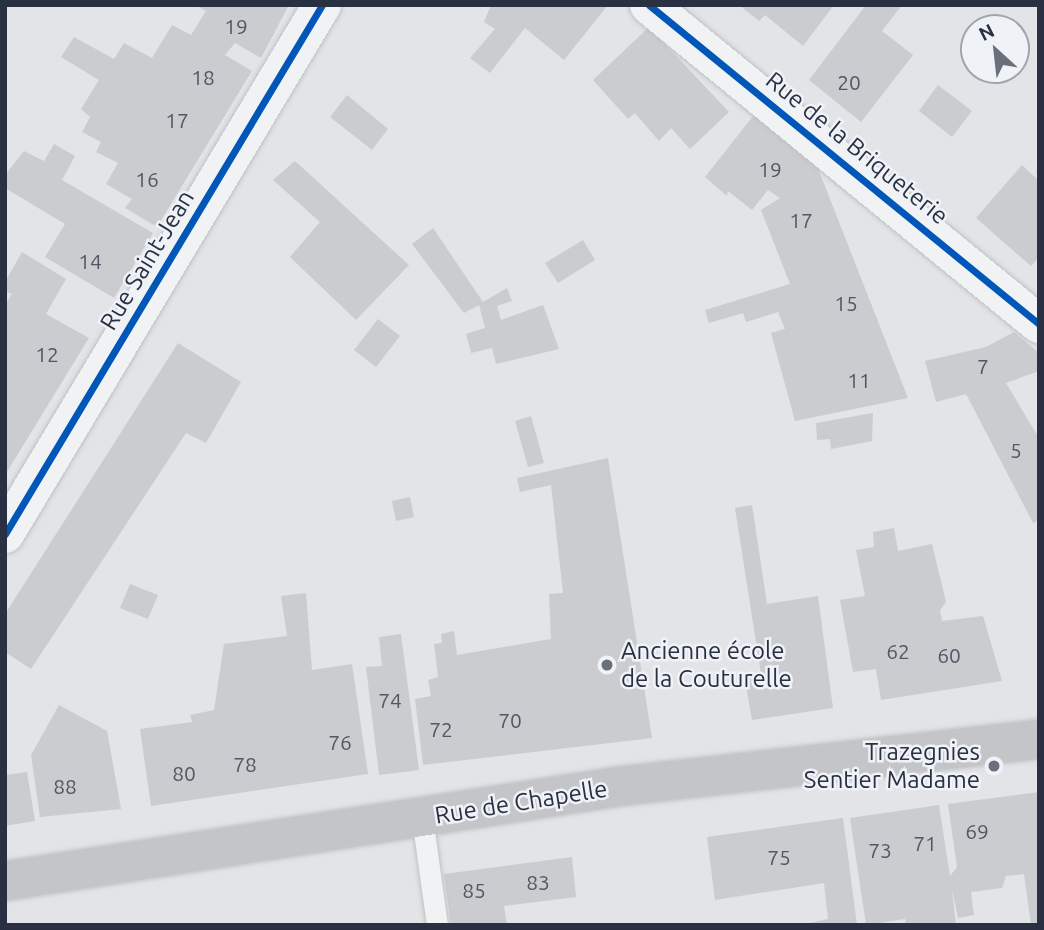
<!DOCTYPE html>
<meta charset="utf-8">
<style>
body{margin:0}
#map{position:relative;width:1044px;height:930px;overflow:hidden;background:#e2e4e7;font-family:Ubuntu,sans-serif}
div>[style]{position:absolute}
.building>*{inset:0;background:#cacccf}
.roads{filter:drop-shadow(0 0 2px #c0c2c5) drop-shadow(0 0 2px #c0c2c5)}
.service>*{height:21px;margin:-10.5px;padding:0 10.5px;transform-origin:10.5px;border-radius:10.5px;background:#f1f2f4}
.minor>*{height:38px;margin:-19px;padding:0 19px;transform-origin:19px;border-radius:19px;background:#f1f2f4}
.secondary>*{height:38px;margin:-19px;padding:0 19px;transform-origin:19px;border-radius:19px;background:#c3c5c9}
.cycleway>*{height:7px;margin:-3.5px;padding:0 3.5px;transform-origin:3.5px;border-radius:3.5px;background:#0057b8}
.dots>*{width:19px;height:19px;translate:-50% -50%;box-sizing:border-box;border:4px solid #eff2f7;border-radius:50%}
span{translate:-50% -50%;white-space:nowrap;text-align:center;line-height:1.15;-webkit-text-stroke:5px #eff2f7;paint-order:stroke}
.number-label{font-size:21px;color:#515865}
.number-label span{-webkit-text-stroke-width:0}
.street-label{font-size:24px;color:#283041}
.poi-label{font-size:24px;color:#283041}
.left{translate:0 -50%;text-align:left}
.right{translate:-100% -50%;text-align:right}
.frame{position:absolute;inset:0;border:7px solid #283041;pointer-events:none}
.north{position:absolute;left:960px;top:14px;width:70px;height:70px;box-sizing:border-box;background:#eff2f7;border:2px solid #9fa4ae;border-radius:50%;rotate:333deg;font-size:19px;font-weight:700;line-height:28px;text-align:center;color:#283041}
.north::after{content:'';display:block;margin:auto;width:24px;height:32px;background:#696f7b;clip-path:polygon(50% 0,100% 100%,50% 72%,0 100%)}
</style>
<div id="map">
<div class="building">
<div style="clip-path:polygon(195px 5px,289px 5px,261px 58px,235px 43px,225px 55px,252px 71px,157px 227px,125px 208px,132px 199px,106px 184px,118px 163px,96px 152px,101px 142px,82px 132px,90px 117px,81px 109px,99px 80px,61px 57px,74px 37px,114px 59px,124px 43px,152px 58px,172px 25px,191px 35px,206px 11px)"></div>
<div style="clip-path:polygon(491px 5px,608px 5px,564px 60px,525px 28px,490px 73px,470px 58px,495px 29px,484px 22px)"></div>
<div style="clip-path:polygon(739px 5px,834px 5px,803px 46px,765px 15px,759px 21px)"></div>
<div style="clip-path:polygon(866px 5px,902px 5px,882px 31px,913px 55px,861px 122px,809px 80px)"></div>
<div style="clip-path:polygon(649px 27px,729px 112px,690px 149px,671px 128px,659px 141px,635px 113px,628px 119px,593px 80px)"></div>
<div style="clip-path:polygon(938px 85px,972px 111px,952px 137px,919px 111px)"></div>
<div style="clip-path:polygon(347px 95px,388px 129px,372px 150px,330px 117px)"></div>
<div style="clip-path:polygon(757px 111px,828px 165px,819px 171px,908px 398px,795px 421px,771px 333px,785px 329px,778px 312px,746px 322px,743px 313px,709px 323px,705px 310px,790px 284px,761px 210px,780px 198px,768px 190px,752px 210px,728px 191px,727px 196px,705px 177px)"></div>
<div style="clip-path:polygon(54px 144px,75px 156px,62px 180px,153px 233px,114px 298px,45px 257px,65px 224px,5px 188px,5px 175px,24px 151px,44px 161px)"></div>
<div style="clip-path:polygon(295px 161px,409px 265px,356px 320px,290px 257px,320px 222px,273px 180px)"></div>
<div style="clip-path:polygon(1022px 165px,1039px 181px,1039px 257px,1031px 266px,976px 218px)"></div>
<div style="clip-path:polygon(433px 228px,483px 302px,507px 288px,512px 301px,497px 306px,501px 320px,543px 305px,559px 349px,496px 364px,492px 348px,471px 353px,466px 334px,485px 328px,479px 305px,464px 313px,412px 244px)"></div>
<div style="clip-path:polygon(583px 240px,595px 260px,558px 283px,545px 263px)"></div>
<div style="clip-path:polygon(22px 252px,66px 279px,46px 314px,89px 338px,5px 475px,5px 305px,12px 294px,5px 291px,5px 282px)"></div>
<div style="clip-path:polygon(378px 319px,400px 336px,376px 367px,354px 350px)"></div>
<div style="clip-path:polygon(1014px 332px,1039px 353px,1039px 371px,1006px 383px,1039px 438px,1039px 520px,1033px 523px,966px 394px,936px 402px,925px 361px,986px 347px)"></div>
<div style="clip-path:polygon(178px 343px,241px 382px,206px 443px,186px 433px,31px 669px,5px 652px,5px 614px)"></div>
<div style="clip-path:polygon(873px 413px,872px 441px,831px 449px,830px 439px,817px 440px,816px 423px)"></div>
<div style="clip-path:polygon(531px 416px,544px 463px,528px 467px,515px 421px)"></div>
<div style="clip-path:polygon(608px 458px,652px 738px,423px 765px,415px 699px,431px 696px,428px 680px,438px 677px,434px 644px,442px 643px,441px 634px,454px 631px,457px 655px,551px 639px,549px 594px,563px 593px,551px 485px,520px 492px,517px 478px)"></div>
<div style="clip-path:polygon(410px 497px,414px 517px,396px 521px,392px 501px)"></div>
<div style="clip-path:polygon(752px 505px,767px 604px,818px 596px,833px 708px,752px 720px,744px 675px,761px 674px,735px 508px)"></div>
<div style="clip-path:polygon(894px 528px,898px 551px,932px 544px,946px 602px,940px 610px,942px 621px,983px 616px,1002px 681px,881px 700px,876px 669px,853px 672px,840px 600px,865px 596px,856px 550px,874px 547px,873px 532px)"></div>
<div style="clip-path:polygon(130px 584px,158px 595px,148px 619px,120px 608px)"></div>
<div style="clip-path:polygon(306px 593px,312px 670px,352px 664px,368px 774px,151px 806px,140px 729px,192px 722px,190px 715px,214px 710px,224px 644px,287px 636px,281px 596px)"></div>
<div style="clip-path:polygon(401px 634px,419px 770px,379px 775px,366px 667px,382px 666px,379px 637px)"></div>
<div style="clip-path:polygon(59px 705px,107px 731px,121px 809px,40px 817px,31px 755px)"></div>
<div style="clip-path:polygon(27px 772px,35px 821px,5px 826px,5px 775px)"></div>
<div style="clip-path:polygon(1039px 792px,1039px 925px,1031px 925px,1024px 874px,1006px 876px,1002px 888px,971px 892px,974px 915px,958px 918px,952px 889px,956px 925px,906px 925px,905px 919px,866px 925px,850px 818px,939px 805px,950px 876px,957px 867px,948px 804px)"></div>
<div style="clip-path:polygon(843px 818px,857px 925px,800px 925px,828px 919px,824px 883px,715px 900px,707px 837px)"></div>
<div style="clip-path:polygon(572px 857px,576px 897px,504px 906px,507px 925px,451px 925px,444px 874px)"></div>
</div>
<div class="roads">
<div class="service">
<div style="left:422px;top:817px;width:109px;rotate:82.1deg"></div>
</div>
<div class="minor">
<div style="left:649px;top:5px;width:504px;rotate:39.28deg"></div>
<div style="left:5px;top:534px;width:617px;rotate:-59.07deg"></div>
</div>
<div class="secondary">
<div style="left:5px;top:881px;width:624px;rotate:-8.75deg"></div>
<div style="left:622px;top:786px;width:420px;rotate:-6.4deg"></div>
</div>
</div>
<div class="cycleway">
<div style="left:649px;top:5px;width:504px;rotate:39.28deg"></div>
<div style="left:5px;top:534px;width:617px;rotate:-59.07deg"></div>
</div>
<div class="dots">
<div style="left:607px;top:665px;background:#696f7b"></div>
<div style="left:994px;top:766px;background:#696f7b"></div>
</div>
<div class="number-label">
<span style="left:236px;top:26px">19</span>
<span style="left:203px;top:77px">18</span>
<span style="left:849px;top:82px">20</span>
<span style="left:177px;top:120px">17</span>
<span style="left:770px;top:169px">19</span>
<span style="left:147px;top:179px">16</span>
<span style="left:801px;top:220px">17</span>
<span style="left:90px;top:261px">14</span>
<span style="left:846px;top:303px">15</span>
<span style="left:47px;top:354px">12</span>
<span style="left:983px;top:366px">7</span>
<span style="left:859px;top:380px">11</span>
<span style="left:1016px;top:450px">5</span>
<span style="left:898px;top:651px">62</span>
<span style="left:949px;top:655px">60</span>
<span style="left:390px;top:700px">74</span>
<span style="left:510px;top:720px">70</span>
<span style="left:441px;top:729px">72</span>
<span style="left:340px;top:742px">76</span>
<span style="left:245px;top:764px">78</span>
<span style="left:184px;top:773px">80</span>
<span style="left:65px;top:786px">88</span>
<span style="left:977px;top:831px">69</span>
<span style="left:925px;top:843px">71</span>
<span style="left:880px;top:850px">73</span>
<span style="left:779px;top:857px">75</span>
<span style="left:538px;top:882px">83</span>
<span style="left:474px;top:890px">85</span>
</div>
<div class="street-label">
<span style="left:857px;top:148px;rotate:39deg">Rue de la Briqueterie</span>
<span style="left:147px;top:260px;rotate:-59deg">Rue Saint-Jean</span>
<span style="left:521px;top:802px;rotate:-9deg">Rue de Chapelle</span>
</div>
<div class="poi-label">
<span class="left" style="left:621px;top:665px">Ancienne école<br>de la Couturelle</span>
<span class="right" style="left:980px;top:766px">Trazegnies<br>Sentier Madame</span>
</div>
<div class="frame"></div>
<div class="north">N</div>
</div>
